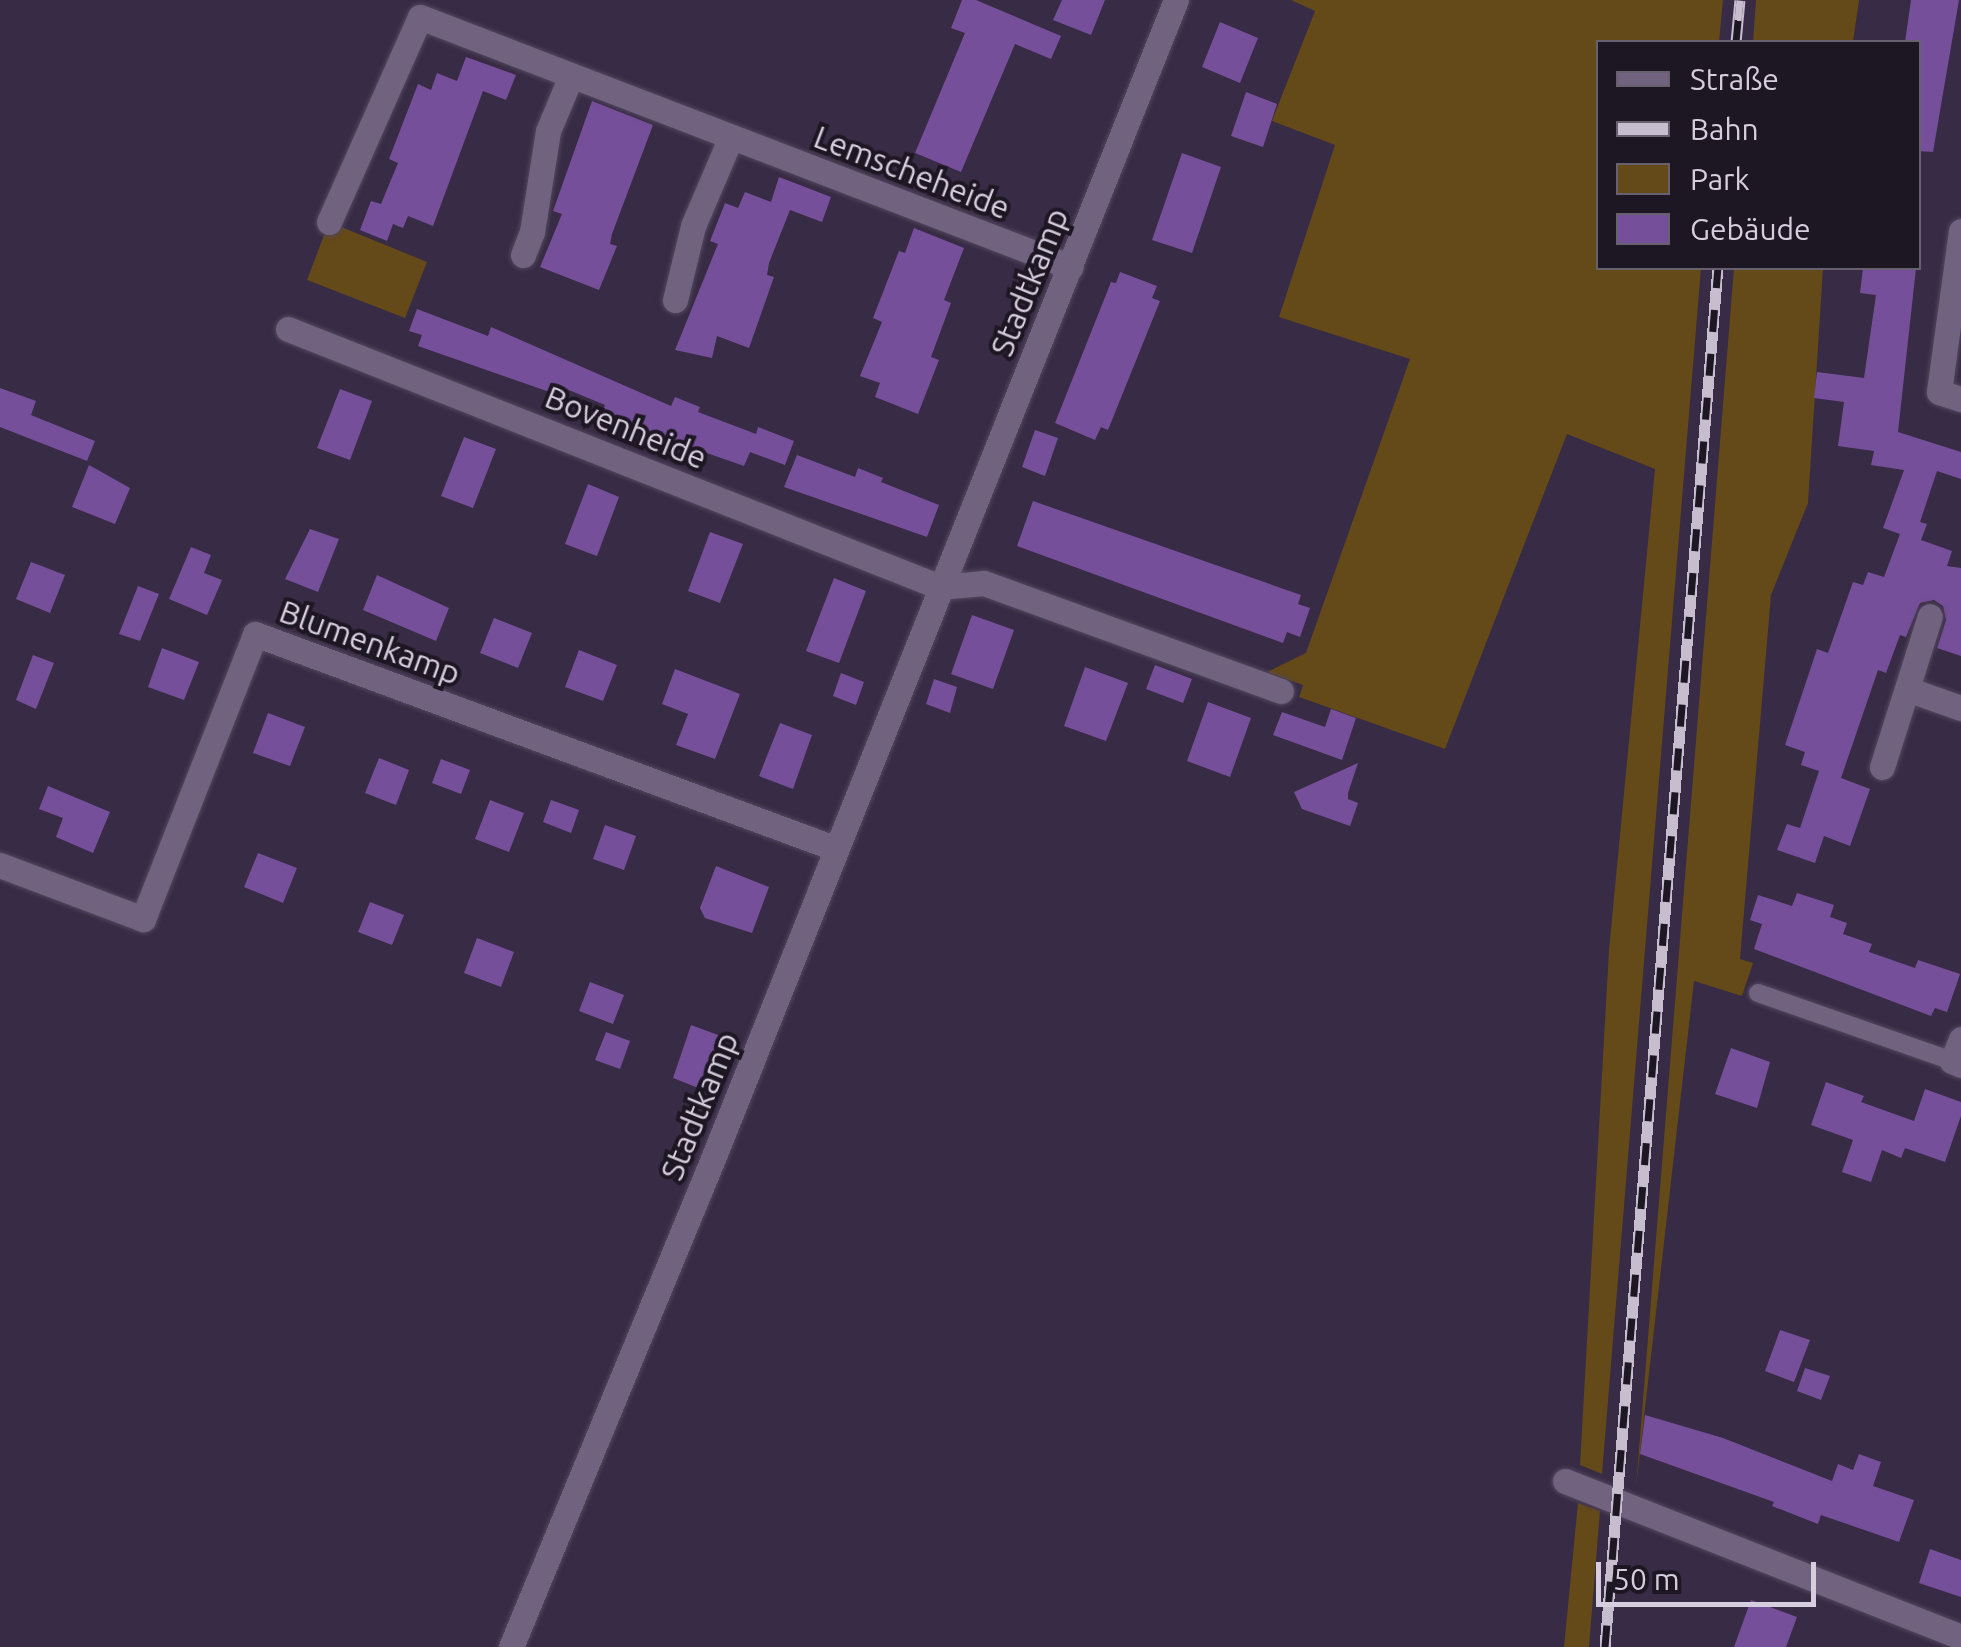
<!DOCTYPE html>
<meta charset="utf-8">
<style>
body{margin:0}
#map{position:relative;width:1961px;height:1647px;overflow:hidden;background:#382b45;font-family:Ubuntu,sans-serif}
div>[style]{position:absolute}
.green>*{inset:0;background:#644919}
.building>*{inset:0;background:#764f9a}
.roads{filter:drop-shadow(0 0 2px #53475d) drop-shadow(0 0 2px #53475d)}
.service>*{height:18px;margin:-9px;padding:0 9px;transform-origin:9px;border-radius:9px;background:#716380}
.minor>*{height:25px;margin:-12.5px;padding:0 12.5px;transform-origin:12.5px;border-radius:12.5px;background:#716380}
.rail>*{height:11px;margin-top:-5.5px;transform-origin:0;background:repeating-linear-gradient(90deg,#1d1723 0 22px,#c6bdcf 0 44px);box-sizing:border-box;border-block:2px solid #c6bdcf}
span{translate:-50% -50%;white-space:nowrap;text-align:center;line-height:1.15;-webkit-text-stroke:8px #1d1723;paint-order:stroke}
.street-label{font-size:32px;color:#d6cedf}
.legend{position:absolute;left:1596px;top:40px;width:325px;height:230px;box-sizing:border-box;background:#1d1723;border:2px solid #67606e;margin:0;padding:12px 18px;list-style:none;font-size:30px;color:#d6cedf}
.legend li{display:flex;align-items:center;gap:20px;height:50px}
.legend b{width:50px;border:2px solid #67606e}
.scale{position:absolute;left:1596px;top:1562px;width:220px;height:45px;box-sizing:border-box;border:5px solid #d6cedf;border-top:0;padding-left:12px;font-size:30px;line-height:35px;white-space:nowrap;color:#d6cedf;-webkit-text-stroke:8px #1d1723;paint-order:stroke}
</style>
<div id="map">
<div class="green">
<div style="clip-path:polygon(1291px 0,1723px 0,1719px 42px,1598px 42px,1598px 268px,1701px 268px,1602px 1474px,1580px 1465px,1609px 950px,1655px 469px,1567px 434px,1445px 749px,1299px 697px,1303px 685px,1267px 672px,1306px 653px,1410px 359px,1279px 317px,1335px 145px,1272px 121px,1315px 11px)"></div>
<div style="clip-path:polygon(1756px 0,1859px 0,1853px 42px,1753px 42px)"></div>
<div style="clip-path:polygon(329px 222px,427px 262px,405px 318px,307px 280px)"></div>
<div style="clip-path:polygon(1734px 268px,1823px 268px,1808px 503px,1771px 595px,1740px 959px,1753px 963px,1742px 996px,1694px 981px,1636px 1487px)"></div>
<div style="clip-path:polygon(1578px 1503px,1600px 1511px,1589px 1647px,1564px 1647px)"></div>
</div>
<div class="building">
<div style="clip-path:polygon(962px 0,976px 0,1061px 36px,1051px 59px,1015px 44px,961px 172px,915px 153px,965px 33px,951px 28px)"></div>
<div style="clip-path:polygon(1062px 0,1105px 0,1091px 35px,1053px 20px)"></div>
<div style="clip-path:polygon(1911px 0,1959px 0,1933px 152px,1918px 151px,1918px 42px,1905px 42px)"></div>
<div style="clip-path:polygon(1220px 22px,1258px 38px,1240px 83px,1202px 67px)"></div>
<div style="clip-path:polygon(466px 57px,516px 75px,506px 100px,483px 91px,433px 226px,408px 216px,403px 228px,393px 224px,387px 241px,360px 230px,371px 201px,381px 204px,398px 163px,389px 159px,418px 84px,431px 90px,437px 73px,457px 81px)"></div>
<div style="clip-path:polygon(1246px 92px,1277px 104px,1263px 147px,1231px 136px)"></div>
<div style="clip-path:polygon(592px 101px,653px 125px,612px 234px,610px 244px,617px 246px,599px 290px,540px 267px,562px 214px,553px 211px)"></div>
<div style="clip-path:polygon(1182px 153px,1221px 167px,1192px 253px,1152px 240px)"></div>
<div style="clip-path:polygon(779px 177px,831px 197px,822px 222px,790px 210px,769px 263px,767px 275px,774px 277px,749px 348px,717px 336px,712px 358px,675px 350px,718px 244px,710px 241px,725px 203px,738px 208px,745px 192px,771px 202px)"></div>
<div style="clip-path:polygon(914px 228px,964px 248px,944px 300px,951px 303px,931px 357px,939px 360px,918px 414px,875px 397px,880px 383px,860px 376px,882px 322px,873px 318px,899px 251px,905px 253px)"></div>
<div style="clip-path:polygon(1863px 268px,1916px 268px,1898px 432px,1961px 452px,1961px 479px,1937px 471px,1920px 522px,1927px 524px,1921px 540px,1952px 551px,1947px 566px,1961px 568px,1961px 656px,1937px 648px,1946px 620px,1943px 606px,1934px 600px,1920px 603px,1906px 637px,1900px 635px,1886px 673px,1878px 670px,1841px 778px,1870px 789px,1850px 846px,1824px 836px,1815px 863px,1777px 850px,1787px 824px,1800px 828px,1819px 771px,1801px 765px,1805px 752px,1785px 745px,1817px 649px,1828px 653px,1853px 582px,1863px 585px,1868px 572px,1884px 577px,1900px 534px,1883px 528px,1904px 470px,1871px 465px,1874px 451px,1838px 446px,1844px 402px,1814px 398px,1817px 372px,1864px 378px,1876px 295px,1860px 293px)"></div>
<div style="clip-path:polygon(1120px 272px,1157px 286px,1152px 298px,1160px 301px,1108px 430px,1101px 427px,1095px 440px,1055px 423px,1111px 282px,1116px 283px)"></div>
<div style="clip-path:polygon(417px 309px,488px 336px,491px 327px,671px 406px,675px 397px,700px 407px,698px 412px,756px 434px,758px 427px,794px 441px,785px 465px,750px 452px,744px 466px,601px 416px,605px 405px,564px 388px,561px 396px,418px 346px,422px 335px,409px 331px)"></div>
<div style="clip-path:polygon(0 388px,36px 401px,31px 415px,95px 441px,87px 461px,0 427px)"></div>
<div style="clip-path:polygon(340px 389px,372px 401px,350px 460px,317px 448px)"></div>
<div style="clip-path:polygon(1035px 430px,1058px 438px,1045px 476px,1022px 467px)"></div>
<div style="clip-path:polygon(464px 437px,496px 449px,473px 508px,441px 496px)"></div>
<div style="clip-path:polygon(797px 455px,855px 477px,858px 468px,883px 478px,881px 482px,939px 505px,927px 537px,784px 487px)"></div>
<div style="clip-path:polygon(89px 465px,130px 488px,115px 524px,72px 507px)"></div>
<div style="clip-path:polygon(588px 484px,619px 497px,597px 556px,565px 544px)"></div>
<div style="clip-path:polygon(1033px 501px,1301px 595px,1298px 604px,1310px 608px,1300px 637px,1287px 632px,1283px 643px,1017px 546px)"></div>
<div style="clip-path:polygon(310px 529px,339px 539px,318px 592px,285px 579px)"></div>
<div style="clip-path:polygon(710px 532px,743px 544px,720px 603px,688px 591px)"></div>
<div style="clip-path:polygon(191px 547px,211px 555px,204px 573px,222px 580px,207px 615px,169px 599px)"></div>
<div style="clip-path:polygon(31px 562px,65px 575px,50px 613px,16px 599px)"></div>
<div style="clip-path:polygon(377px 575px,449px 608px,436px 641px,363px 610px)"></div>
<div style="clip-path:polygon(834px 578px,866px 591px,839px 663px,806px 651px)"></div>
<div style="clip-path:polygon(138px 586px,159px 594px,140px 641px,119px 634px)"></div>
<div style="clip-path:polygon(972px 615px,1014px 630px,993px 689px,951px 674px)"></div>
<div style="clip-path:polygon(494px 618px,532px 633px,518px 668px,480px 653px)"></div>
<div style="clip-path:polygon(162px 648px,199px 662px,184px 700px,148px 687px)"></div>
<div style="clip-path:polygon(579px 650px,617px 665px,603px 701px,565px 687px)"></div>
<div style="clip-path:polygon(33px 655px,54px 663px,36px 709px,16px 700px)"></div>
<div style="clip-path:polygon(1155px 665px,1192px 679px,1183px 703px,1146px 689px)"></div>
<div style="clip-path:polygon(1085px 667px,1128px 683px,1106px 741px,1064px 726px)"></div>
<div style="clip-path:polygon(675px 669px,740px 694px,715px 759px,676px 745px,688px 714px,662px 704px)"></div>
<div style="clip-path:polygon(841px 673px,864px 682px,856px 705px,833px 696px)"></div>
<div style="clip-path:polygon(934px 679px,957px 687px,950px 713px,926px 704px)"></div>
<div style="clip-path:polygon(1208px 702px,1251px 718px,1230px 777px,1187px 761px)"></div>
<div style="clip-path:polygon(1331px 709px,1356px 718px,1342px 760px,1273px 735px,1282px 712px,1325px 727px)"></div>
<div style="clip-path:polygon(268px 713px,305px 727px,290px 766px,253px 753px)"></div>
<div style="clip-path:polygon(780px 723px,812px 735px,793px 789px,759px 776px)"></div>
<div style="clip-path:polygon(379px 758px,409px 770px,396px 805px,365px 793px)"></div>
<div style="clip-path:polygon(441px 759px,470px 770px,461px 794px,432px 783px)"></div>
<div style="clip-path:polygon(1358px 763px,1348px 793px,1348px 799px,1358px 803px,1350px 826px,1302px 809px,1294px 792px)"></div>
<div style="clip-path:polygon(48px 786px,110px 812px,93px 853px,56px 837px,63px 818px,39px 809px)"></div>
<div style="clip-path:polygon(490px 800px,524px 813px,509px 852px,475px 839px)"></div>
<div style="clip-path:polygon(551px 800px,579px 810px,571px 833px,543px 822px)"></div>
<div style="clip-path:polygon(605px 825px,636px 836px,624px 870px,593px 859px)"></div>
<div style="clip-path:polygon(258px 853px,297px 868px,283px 903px,244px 887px)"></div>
<div style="clip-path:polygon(716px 866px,769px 887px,752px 933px,705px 918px,700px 908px)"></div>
<div style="clip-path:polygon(1797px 893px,1834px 905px,1830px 917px,1847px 923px,1843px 934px,1872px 944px,1869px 952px,1915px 968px,1918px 960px,1960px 974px,1947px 1012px,1935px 1008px,1931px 1016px,1754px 949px,1762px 924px,1750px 920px,1758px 895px,1792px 906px)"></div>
<div style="clip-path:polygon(370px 902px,404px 915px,392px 945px,358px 932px)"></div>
<div style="clip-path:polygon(477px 938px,514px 952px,501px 987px,464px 973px)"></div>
<div style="clip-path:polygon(590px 982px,624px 995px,613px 1024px,579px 1011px)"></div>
<div style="clip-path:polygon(691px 1025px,726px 1038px,706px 1091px,673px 1078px)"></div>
<div style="clip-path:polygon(606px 1032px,630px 1041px,620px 1069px,595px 1060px)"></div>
<div style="clip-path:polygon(1731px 1048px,1770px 1062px,1757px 1108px,1715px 1094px)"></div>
<div style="clip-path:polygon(1826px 1082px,1864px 1096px,1861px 1102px,1914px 1121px,1925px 1089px,1961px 1102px,1961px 1116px,1945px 1162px,1905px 1148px,1901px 1158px,1882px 1150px,1871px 1182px,1842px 1172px,1853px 1140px,1811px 1125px)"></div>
<div style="clip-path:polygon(1780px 1330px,1810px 1340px,1794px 1382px,1765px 1371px)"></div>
<div style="clip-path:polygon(1805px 1368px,1830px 1376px,1821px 1400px,1797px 1391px)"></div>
<div style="clip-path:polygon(1645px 1415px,1723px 1438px,1832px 1481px,1838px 1464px,1853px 1470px,1859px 1454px,1881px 1462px,1873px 1486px,1914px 1500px,1899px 1542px,1821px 1515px,1818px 1524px,1772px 1506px,1774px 1502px,1640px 1454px)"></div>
<div style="clip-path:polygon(1930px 1549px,1961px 1560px,1961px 1597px,1919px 1583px)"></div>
<div style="clip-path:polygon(1751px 1600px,1797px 1617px,1786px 1647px,1734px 1647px)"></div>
</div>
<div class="roads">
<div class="service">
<div style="left:1758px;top:993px;width:206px;rotate:19.3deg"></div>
</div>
<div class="minor">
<div style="left:329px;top:222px;width:224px;rotate:-66.1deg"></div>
<div style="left:420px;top:17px;width:697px;rotate:21.01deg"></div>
<div style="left:1961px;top:231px;width:162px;rotate:97.8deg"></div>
<div style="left:1939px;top:392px;width:23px;rotate:18deg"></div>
<div style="left:523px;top:255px;width:25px;rotate:-69deg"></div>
<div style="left:532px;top:232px;width:102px;rotate:-81deg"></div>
<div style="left:548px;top:131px;width:60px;rotate:-67.3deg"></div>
<div style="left:675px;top:300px;width:76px;rotate:-76.3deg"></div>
<div style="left:693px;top:226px;width:97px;rotate:-66.9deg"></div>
<div style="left:288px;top:329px;width:701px;rotate:21.59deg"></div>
<div style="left:940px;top:587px;width:44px;rotate:-5.2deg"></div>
<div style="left:984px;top:583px;width:316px;rotate:20deg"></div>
<div style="left:1907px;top:689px;width:57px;rotate:19.4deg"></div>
<div style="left:1882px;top:767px;width:158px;rotate:-72.4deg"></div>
<div style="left:0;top:865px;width:153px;rotate:20.7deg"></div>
<div style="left:143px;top:919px;width:306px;rotate:-68.5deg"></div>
<div style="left:255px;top:634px;width:620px;rotate:20.28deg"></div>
<div style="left:1961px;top:1039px;width:24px;rotate:112deg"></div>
<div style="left:1952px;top:1061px;width:10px;rotate:24deg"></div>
<div style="left:1565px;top:1481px;width:426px;rotate:21.5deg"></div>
<div style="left:511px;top:1647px;width:526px;rotate:-67.53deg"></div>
<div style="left:712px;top:1161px;width:1250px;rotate:-68.22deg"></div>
</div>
</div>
<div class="rail">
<div style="left:1736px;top:42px;width:42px;rotate:-84.6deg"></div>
<div style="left:1605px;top:1647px;width:1384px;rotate:-85.32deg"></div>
</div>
<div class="street-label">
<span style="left:912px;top:172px;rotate:21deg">Lemscheheide</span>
<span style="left:1029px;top:282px;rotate:-68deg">Stadtkamp</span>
<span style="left:626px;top:427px;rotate:22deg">Bovenheide</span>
<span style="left:370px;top:642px;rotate:20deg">Blumenkamp</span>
<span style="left:699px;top:1106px;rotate:-68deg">Stadtkamp</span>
</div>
<ul class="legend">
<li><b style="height:12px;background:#716380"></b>Straße</li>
<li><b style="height:12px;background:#c6bdcf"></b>Bahn</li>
<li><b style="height:28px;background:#644919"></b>Park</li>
<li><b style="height:28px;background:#764f9a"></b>Gebäude</li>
</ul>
<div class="scale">50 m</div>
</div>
